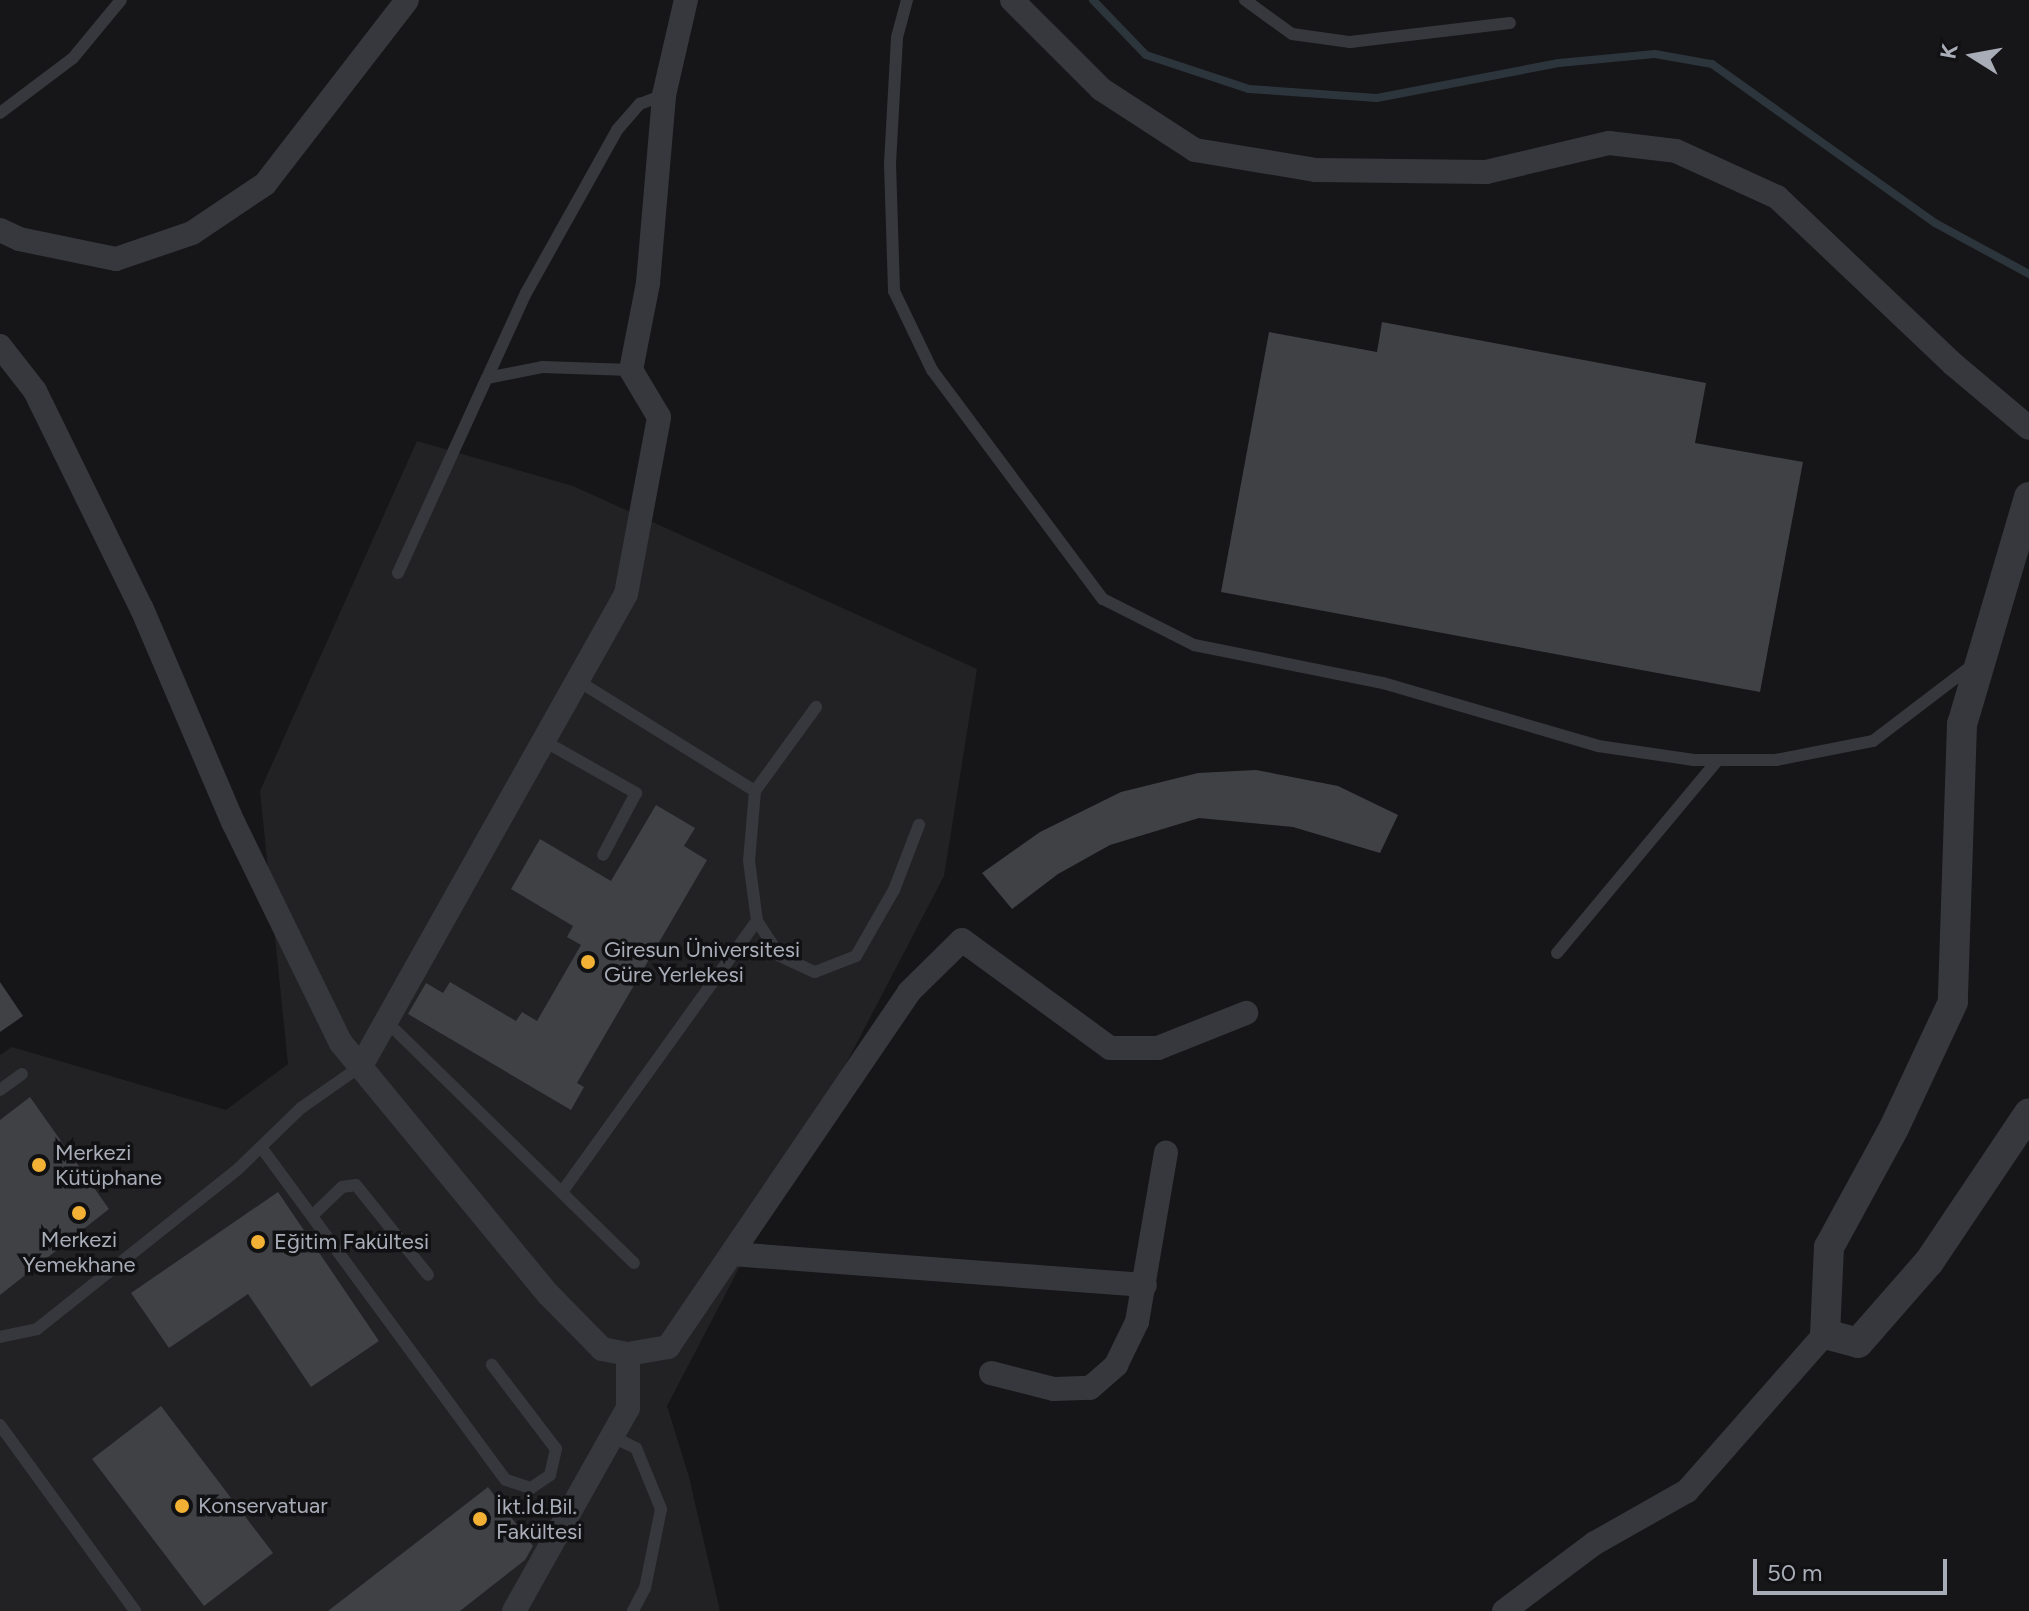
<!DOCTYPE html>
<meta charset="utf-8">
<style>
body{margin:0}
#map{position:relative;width:2029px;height:1611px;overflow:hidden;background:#161618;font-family:Figtree,sans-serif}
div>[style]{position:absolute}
.built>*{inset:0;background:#222225}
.stream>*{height:8px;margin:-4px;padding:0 4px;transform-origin:4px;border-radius:4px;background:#2c353c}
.building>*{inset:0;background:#404145}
.service>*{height:12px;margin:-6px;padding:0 6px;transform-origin:6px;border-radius:6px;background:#37383d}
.minor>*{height:24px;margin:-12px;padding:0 12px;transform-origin:12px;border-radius:12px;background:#37383d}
.tertiary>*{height:30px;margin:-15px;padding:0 15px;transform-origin:15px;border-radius:15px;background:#37383d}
.dots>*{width:22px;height:22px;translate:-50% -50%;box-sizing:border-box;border:4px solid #111113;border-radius:50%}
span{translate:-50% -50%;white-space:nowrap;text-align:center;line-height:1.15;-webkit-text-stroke:7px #111113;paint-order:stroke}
.poi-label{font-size:22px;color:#a8adb8}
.left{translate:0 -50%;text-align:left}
.north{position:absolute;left:1933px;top:16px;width:80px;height:80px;-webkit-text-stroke:6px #111113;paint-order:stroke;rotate:281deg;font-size:22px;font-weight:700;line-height:32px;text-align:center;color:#a8adb8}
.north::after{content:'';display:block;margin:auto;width:28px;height:36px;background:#a8adb8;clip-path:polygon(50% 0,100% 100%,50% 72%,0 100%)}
.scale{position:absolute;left:1753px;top:1559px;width:194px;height:36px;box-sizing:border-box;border:4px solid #a8adb8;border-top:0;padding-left:10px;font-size:24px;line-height:28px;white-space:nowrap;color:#a8adb8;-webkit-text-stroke:6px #111113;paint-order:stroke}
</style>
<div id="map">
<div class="built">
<div style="clip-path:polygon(417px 441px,573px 486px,977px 669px,944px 876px,667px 1406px,689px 1477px,720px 1611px,0 1611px,0 1055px,12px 1047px,226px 1110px,288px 1064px,260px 791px)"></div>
</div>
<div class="stream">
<div style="left:1093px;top:0;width:76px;rotate:46.1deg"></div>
<div style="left:1146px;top:55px;width:108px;rotate:18.3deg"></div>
<div style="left:1249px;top:89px;width:128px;rotate:4deg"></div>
<div style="left:1377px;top:98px;width:185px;rotate:-10.9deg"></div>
<div style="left:1559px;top:63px;width:96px;rotate:-5.4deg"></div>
<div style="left:1655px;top:54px;width:58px;rotate:10deg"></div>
<div style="left:1712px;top:64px;width:274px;rotate:35.5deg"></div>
<div style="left:1935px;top:223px;width:107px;rotate:28.5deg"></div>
</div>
<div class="building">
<div style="clip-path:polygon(1382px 322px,1706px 383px,1695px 443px,1803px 462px,1760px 692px,1221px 592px,1269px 332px,1377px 352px)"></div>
<div style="clip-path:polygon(1256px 770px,1338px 786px,1398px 815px,1380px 853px,1293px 827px,1199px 818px,1110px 845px,1058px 874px,1012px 909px,982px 873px,1040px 832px,1121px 792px,1198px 773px)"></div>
<div style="clip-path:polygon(656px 805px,695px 828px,684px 846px,707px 860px,577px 1083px,584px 1087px,571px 1110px,408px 1014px,426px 983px,443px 993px,450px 982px,516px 1021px,522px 1012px,537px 1021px,581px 945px,567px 937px,573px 926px,511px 889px,540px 839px,611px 881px)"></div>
<div style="clip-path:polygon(0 982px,23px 1016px,0 1032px)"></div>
<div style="clip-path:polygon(30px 1097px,109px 1209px,0 1295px,0 1120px)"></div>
<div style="clip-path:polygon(278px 1192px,379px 1341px,311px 1387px,248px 1294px,169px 1348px,131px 1293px)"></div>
<div style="clip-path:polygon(161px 1406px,273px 1553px,204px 1606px,92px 1459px)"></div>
<div style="clip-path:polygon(488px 1487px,533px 1546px,525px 1560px,460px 1611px,328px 1611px)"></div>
</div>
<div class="service">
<div style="left:907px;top:0;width:39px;rotate:105deg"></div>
<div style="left:897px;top:38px;width:125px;rotate:93.2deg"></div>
<div style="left:890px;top:163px;width:128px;rotate:88.2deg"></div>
<div style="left:894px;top:291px;width:88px;rotate:64.3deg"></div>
<div style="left:932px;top:370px;width:286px;rotate:53.3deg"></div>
<div style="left:1103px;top:599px;width:102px;rotate:26.8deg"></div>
<div style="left:1194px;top:645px;width:193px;rotate:11.4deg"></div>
<div style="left:1383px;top:683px;width:224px;rotate:16.3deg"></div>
<div style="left:1598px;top:746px;width:97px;rotate:8.3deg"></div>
<div style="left:1694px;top:760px;width:82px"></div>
<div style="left:1776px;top:760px;width:99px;rotate:-11.1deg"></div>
<div style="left:1873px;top:741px;width:127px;rotate:-37.3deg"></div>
<div style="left:1245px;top:0;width:58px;rotate:35.9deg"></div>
<div style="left:1292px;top:34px;width:59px;rotate:7.9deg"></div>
<div style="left:1350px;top:42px;width:161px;rotate:-6.8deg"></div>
<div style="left:0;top:113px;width:91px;rotate:-37deg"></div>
<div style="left:73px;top:58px;width:75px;rotate:-50.4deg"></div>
<div style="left:487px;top:378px;width:94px;rotate:-65.4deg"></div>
<div style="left:526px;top:293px;width:187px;rotate:-60.8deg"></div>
<div style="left:617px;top:130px;width:35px;rotate:-49deg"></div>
<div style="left:640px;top:104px;width:26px;rotate:-21deg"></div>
<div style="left:398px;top:573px;width:214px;rotate:-65.5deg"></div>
<div style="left:487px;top:378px;width:56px;rotate:-11.3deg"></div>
<div style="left:542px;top:367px;width:89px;rotate:1.9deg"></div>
<div style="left:575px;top:679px;width:212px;rotate:31.9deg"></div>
<div style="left:755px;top:791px;width:70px;rotate:94.9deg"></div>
<div style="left:749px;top:861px;width:61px;rotate:82.4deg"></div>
<div style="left:757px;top:921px;width:42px;rotate:56.7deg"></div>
<div style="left:780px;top:956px;width:38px;rotate:25deg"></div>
<div style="left:815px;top:972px;width:44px;rotate:-21.3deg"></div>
<div style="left:856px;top:956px;width:76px;rotate:-60.1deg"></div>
<div style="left:894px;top:890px;width:70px;rotate:-69deg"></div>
<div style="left:544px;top:741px;width:106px;rotate:29.5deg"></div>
<div style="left:636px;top:793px;width:70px;rotate:118deg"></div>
<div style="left:755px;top:791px;width:104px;rotate:-54deg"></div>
<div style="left:1557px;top:953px;width:251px;rotate:-50.2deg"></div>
<div style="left:387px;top:1022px;width:345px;rotate:44.3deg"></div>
<div style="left:0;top:1090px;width:27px;rotate:-36deg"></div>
<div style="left:261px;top:1147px;width:413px;rotate:53.7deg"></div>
<div style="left:506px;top:1480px;width:26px;rotate:18deg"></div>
<div style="left:531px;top:1488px;width:23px;rotate:-34deg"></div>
<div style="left:550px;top:1475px;width:27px;rotate:-77deg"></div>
<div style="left:556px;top:1449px;width:106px;rotate:-127.3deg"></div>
<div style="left:562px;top:1192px;width:334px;rotate:-54.3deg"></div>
<div style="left:313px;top:1215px;width:40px;rotate:-44deg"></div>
<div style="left:342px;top:1187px;width:14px;rotate:-8deg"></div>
<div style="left:356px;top:1185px;width:115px;rotate:51.3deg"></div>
<div style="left:0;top:1337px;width:38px;rotate:-12deg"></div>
<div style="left:37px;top:1329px;width:257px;rotate:-38.5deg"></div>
<div style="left:238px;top:1169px;width:88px;rotate:-44.1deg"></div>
<div style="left:301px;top:1108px;width:73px;rotate:-35deg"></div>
<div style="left:0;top:1425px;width:230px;rotate:54deg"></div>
<div style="left:613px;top:1437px;width:25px;rotate:26deg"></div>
<div style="left:636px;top:1448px;width:66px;rotate:67.7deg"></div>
<div style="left:661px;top:1509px;width:81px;rotate:101.4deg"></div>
<div style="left:645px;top:1588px;width:26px;rotate:118deg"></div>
</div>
<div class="minor">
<div style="left:1012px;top:0;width:126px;rotate:45deg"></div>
<div style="left:1101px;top:89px;width:112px;rotate:33deg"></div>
<div style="left:1195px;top:150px;width:123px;rotate:9.4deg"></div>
<div style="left:1316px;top:170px;width:170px;rotate:0.7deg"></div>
<div style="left:1486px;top:172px;width:126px;rotate:-13.3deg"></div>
<div style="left:1609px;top:143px;width:67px;rotate:6.8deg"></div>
<div style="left:1676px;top:151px;width:111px;rotate:24.5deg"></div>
<div style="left:1777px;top:197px;width:243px;rotate:43.5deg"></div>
<div style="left:1953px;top:364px;width:99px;rotate:40.1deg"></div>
<div style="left:0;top:230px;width:21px;rotate:25deg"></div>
<div style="left:19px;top:239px;width:99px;rotate:11.7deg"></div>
<div style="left:116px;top:259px;width:80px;rotate:-18.9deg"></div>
<div style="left:192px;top:233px;width:88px;rotate:-33.9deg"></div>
<div style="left:265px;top:184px;width:232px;rotate:-52.3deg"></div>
<div style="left:0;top:346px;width:57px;rotate:52.1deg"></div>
<div style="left:35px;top:391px;width:243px;rotate:63.9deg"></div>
<div style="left:142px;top:609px;width:232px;rotate:66.9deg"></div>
<div style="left:233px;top:822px;width:246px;rotate:64deg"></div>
<div style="left:341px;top:1043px;width:325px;rotate:50.5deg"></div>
<div style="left:548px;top:1294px;width:77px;rotate:45.5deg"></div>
<div style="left:602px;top:1349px;width:26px;rotate:11deg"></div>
<div style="left:628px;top:1354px;width:41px;rotate:-9.9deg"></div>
<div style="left:668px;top:1347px;width:429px;rotate:-55.8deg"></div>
<div style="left:909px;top:992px;width:74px;rotate:-44.5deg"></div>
<div style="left:962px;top:940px;width:183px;rotate:36.1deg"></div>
<div style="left:1110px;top:1048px;width:48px"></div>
<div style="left:1158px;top:1048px;width:95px;rotate:-21.7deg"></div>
<div style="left:361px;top:1066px;width:541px;rotate:-60.69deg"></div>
<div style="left:626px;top:594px;width:180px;rotate:-79.4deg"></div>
<div style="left:659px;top:417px;width:55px;rotate:-120.8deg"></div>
<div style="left:631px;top:370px;width:89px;rotate:-78.9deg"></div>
<div style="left:648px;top:283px;width:189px;rotate:-85.1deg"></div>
<div style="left:664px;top:95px;width:98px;rotate:-77deg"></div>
<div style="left:732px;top:1254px;width:414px;rotate:4.3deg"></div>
<div style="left:991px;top:1373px;width:65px;rotate:14.3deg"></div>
<div style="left:1054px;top:1389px;width:36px;rotate:-2deg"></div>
<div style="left:1090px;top:1388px;width:35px;rotate:-41deg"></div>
<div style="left:1116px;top:1365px;width:48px;rotate:-64deg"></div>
<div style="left:1137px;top:1322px;width:172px;rotate:-80.3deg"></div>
<div style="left:514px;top:1611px;width:233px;rotate:-60.7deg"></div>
<div style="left:628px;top:1408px;width:54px;rotate:-90deg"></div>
<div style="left:1504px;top:1611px;width:114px;rotate:-36.8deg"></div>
<div style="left:1595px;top:1543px;width:106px;rotate:-29.5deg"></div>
<div style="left:1687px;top:1491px;width:209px;rotate:-48.7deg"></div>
</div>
<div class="tertiary">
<div style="left:2029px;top:497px;width:237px;rotate:106.4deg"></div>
<div style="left:1962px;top:724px;width:278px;rotate:91.9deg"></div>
<div style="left:1953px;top:1002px;width:139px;rotate:115.1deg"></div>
<div style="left:1894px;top:1128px;width:136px;rotate:118.6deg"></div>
<div style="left:1829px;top:1247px;width:87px;rotate:92.6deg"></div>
<div style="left:1825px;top:1334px;width:34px;rotate:15deg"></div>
<div style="left:1858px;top:1343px;width:108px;rotate:-48.8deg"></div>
<div style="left:1929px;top:1262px;width:179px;rotate:-56.1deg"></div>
</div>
<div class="dots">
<div style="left:588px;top:962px;background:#f2b134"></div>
<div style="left:39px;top:1165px;background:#f2b134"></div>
<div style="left:79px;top:1213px;background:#f2b134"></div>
<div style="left:258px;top:1242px;background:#f2b134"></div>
<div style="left:182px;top:1506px;background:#f2b134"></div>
<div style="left:480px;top:1519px;background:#f2b134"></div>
</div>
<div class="poi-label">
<span class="left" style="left:604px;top:962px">Giresun Üniversitesi<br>Güre Yerlekesi</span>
<span class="left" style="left:55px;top:1165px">Merkezi<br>Kütüphane</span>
<span style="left:79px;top:1252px">Merkezi<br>Yemekhane</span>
<span class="left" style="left:274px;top:1242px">Eğitim Fakültesi</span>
<span class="left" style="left:198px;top:1506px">Konservatuar</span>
<span class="left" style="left:496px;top:1519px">İkt.İd.Bil.<br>Fakültesi</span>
</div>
<div class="north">K</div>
<div class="scale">50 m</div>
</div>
